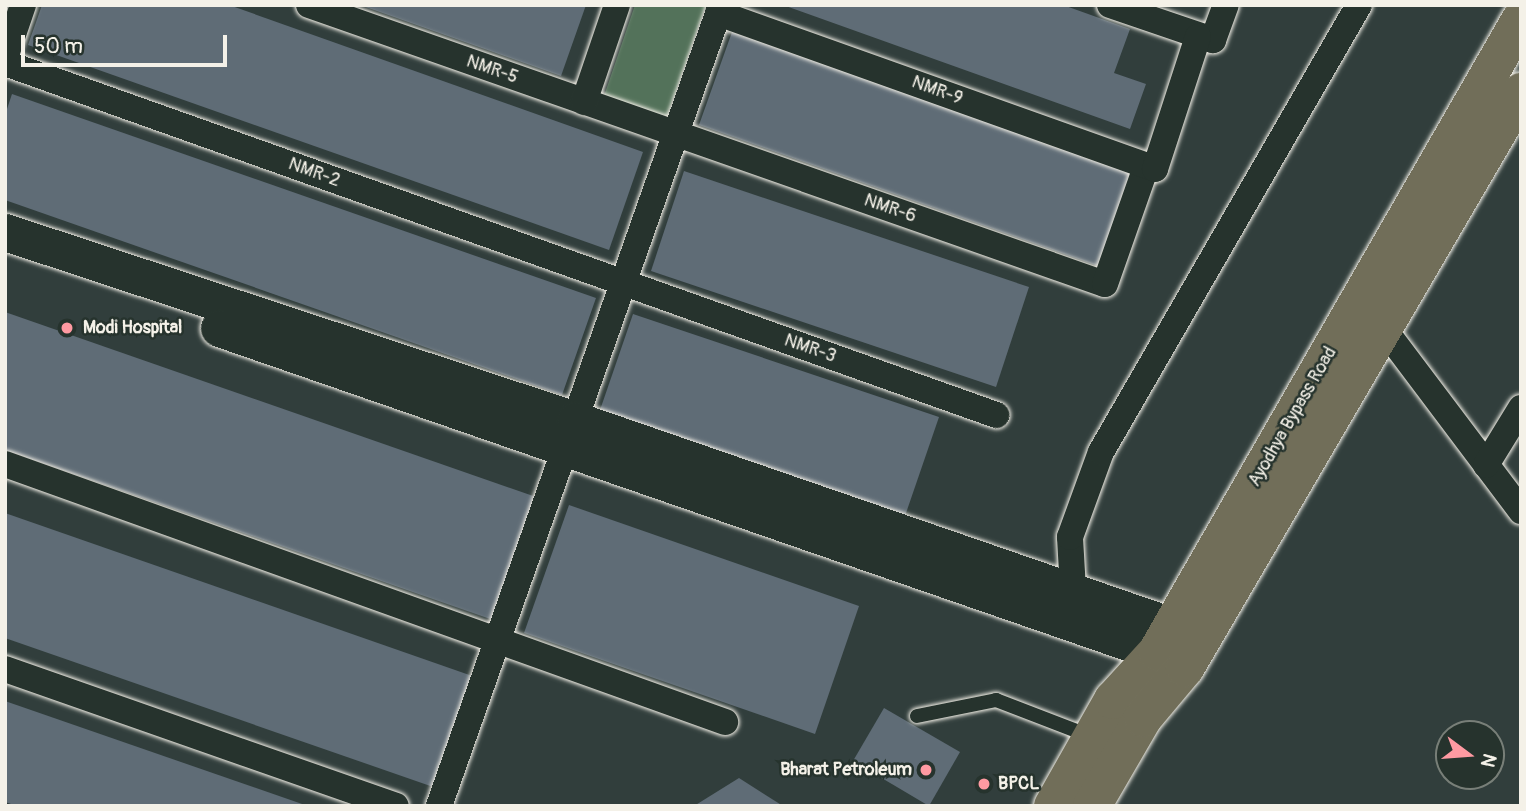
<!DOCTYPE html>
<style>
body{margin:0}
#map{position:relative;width:1526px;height:811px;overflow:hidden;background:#313e3c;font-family:Pangolin,sans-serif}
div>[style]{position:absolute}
.green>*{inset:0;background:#53725a}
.building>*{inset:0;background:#5f6c76}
.roads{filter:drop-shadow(0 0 2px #f4f1e8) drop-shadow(0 0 2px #f4f1e8)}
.lane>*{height:14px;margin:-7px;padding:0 7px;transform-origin:7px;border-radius:7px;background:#26332d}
.street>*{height:26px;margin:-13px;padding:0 13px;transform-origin:13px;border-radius:13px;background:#26332d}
.secondary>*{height:37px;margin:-18.5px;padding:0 18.5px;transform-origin:18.5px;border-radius:18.5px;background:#26332d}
.primary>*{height:38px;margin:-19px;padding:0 19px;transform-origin:19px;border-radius:19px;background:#716e59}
.dots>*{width:19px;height:19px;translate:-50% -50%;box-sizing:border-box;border:4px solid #26332d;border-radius:50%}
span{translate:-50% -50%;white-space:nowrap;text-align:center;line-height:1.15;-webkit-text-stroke:5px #26332d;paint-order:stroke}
.street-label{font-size:18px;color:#f4f1e8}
.poi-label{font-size:18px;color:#f4f1e8;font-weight:700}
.left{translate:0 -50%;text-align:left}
.right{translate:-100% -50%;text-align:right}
.frame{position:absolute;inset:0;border:7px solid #f4f1e8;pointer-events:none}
.north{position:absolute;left:1435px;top:720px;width:70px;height:70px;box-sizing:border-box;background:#26332d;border:2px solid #787f78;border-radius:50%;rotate:106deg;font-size:19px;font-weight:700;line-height:28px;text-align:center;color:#f4f1e8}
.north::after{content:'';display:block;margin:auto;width:24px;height:32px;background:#ff9aa2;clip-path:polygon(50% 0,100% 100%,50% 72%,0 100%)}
.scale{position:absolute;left:21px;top:35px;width:206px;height:32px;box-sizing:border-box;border:4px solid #f4f1e8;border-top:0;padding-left:9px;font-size:21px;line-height:24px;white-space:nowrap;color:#f4f1e8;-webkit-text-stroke:5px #26332d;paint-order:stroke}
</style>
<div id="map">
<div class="green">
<div style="clip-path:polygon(635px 5px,706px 5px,666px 120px,603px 99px)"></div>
</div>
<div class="building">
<div style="clip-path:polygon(42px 5px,229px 5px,643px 152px,609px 250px,28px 45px)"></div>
<div style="clip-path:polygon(360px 5px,586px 5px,561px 76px)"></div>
<div style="clip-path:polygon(783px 5px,1063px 5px,1130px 29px,1114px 73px,1146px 84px,1130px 129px)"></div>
<div style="clip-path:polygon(732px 32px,1131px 173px,1098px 266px,699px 125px)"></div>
<div style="clip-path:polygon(12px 94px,596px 298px,562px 395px,5px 200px,5px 115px)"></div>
<div style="clip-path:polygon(684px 171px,1029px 287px,996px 387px,651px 271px)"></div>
<div style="clip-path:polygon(5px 312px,539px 498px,496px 621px,5px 450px)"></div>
<div style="clip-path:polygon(633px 314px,939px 417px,905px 516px,599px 413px)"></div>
<div style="clip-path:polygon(569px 505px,859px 606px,815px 734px,524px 633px)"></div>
<div style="clip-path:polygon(5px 513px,478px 678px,439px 789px,5px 638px)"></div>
<div style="clip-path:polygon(5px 701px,305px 805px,305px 806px,17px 806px,5px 802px)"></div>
<div style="clip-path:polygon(884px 708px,960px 752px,929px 806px,853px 761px)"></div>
<div style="clip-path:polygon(739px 778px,783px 806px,694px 806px)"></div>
</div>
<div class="roads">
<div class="lane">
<div style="left:917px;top:716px;width:81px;rotate:-11.4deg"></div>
<div style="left:996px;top:700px;width:101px;rotate:21deg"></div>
</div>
<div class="street">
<div style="left:309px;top:5px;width:843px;rotate:19.32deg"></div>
<div style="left:1105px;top:284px;width:124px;rotate:-70.7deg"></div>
<div style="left:1110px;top:5px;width:109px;rotate:18.8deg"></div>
<div style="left:1213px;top:40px;width:37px;rotate:-70deg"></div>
<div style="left:718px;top:13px;width:464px;rotate:19.6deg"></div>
<div style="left:1155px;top:169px;width:139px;rotate:-72deg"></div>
<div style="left:5px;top:58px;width:56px;rotate:-71.2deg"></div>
<div style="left:5px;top:63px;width:1052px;rotate:19.55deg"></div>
<div style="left:584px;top:102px;width:102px;rotate:-71.2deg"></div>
<div style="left:1375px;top:317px;width:243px;rotate:53deg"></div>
<div style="left:5px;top:464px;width:765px;rotate:19.71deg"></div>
<div style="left:1486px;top:465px;width:67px;rotate:-58.4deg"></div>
<div style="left:1074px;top:607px;width:70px;rotate:-93.3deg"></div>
<div style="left:1070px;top:537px;width:90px;rotate:-70deg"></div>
<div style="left:1101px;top:452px;width:516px;rotate:-60.01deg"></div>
<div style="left:5px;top:669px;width:414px;rotate:19.3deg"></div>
<div style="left:439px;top:806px;width:849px;rotate:-70.6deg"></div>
</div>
<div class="secondary">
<div style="left:5px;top:232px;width:600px;rotate:18.25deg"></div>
<div style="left:575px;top:420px;width:632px;rotate:19.04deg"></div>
<div style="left:1172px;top:626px;width:31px;rotate:25deg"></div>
<div style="left:219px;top:328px;width:992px;rotate:19.06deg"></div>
<div style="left:1157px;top:652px;width:27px;rotate:28deg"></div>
</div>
<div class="primary">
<div style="left:1053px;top:806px;width:122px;rotate:-60.5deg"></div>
<div style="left:1113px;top:700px;width:65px;rotate:-47.5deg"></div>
<div style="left:1157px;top:652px;width:730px;rotate:-60.1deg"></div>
<div style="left:1092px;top:806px;width:102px;rotate:-59.9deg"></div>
<div style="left:1143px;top:718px;width:65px;rotate:-50deg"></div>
<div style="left:1185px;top:668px;width:667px;rotate:-59.74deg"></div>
</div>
</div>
<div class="dots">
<div style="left:67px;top:328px;background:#ff9aa2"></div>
<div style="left:926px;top:770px;background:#ff9aa2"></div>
<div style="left:984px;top:784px;background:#ff9aa2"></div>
</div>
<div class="street-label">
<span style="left:492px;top:70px;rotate:19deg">NMR-5</span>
<span style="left:937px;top:91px;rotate:20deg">NMR-9</span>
<span style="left:314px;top:173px;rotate:20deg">NMR-2</span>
<span style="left:890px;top:209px;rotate:19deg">NMR-6</span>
<span style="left:810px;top:349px;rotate:19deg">NMR-3</span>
<span style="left:1293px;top:417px;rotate:-60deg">Ayodhya Bypass Road</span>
</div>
<div class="poi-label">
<span class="left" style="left:83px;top:328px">Modi Hospital</span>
<span class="right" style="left:912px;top:770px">Bharat Petroleum</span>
<span class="left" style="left:998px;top:784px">BPCL</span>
</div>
<div class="frame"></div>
<div class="north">N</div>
<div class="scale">50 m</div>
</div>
